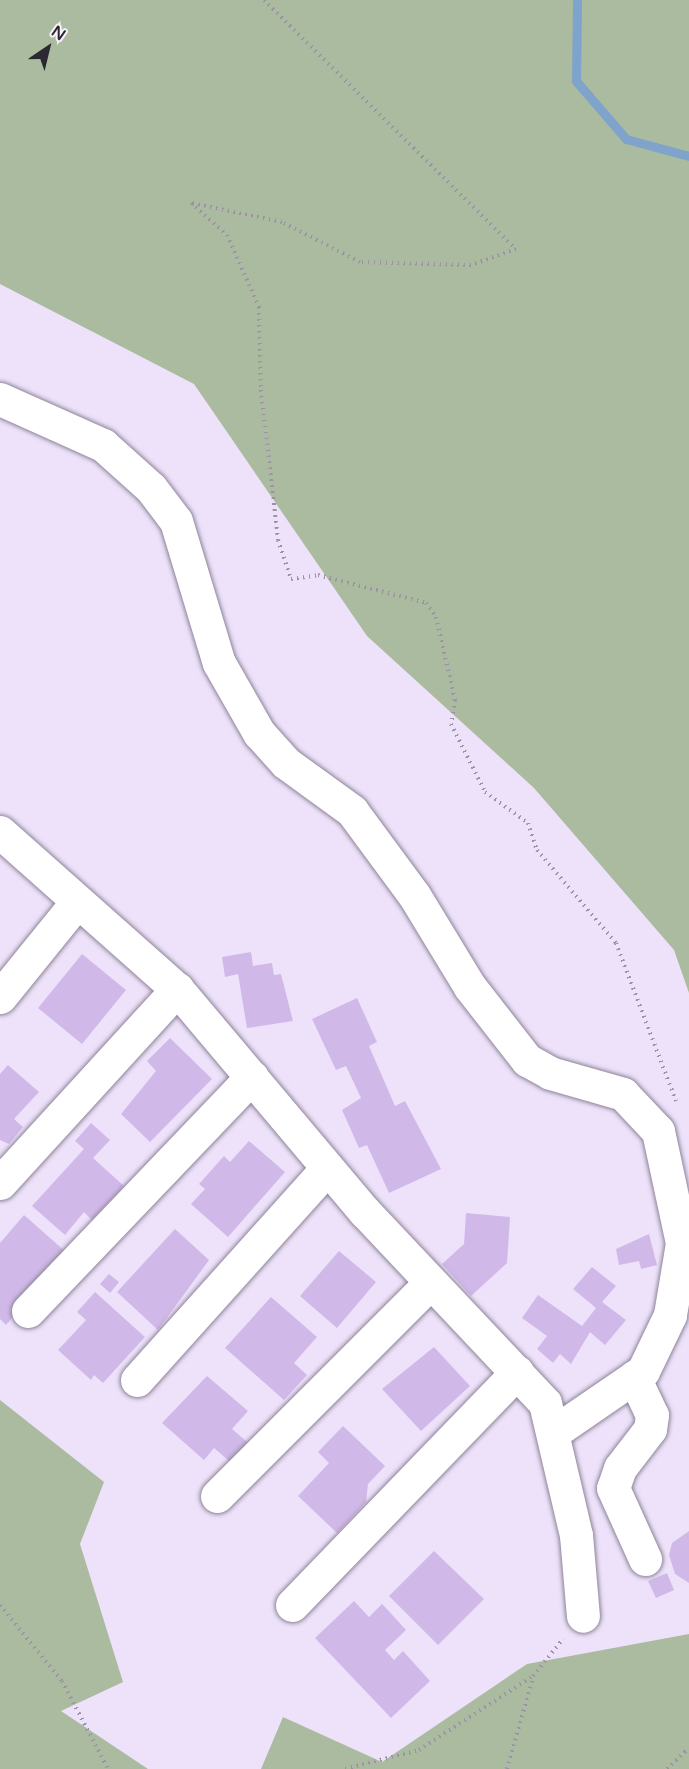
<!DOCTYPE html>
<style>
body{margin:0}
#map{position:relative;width:689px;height:1769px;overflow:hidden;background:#ede2fa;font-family:"Varela Round",sans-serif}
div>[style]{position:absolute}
.green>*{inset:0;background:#aabb9f}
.stream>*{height:9px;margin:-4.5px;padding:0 4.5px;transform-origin:4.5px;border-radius:4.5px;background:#7fa3ca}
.building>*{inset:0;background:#d0b9e9}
.path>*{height:4px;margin-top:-2px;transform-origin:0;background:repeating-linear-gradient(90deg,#9b93a5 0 1.5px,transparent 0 6px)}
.roads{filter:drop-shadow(0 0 2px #8e8499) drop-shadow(0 0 2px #8e8499)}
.minor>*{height:33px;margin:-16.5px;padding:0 16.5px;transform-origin:16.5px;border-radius:16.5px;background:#fff}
span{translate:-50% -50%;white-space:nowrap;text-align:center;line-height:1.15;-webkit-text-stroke:4.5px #f7f2fc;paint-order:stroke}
.north{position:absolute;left:18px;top:18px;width:60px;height:60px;-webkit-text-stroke:4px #f7f2fc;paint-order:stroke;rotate:35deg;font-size:16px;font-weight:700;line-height:24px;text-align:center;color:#2c2831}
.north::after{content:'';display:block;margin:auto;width:21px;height:27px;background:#2c2831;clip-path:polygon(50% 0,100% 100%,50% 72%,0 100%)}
</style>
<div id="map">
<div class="green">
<div style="clip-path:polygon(0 0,689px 0,689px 993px,674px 950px,534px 788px,367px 636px,194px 384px,0 284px)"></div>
<div style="clip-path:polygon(0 1400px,104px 1482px,80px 1544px,123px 1682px,61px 1711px,148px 1769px,0 1769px)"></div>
<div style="clip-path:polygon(689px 1634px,689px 1769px,261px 1769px,283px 1717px,382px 1762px,527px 1664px)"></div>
</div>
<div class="stream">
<div style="left:577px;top:0;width:81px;rotate:90.7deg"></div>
<div style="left:576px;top:81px;width:77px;rotate:49.2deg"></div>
<div style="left:626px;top:139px;width:65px;rotate:15.1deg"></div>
</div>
<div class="building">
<div style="clip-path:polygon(251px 952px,253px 966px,272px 963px,274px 975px,281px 974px,293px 1021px,247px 1028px,238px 974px,225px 977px,222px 957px)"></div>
<div style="clip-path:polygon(82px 954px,126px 990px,82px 1044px,38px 1008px)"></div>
<div style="clip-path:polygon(357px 998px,377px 1042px,369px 1046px,395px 1106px,405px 1101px,441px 1169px,389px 1193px,367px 1145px,359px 1148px,342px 1110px,361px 1098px,346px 1066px,336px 1070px,312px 1019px)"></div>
<div style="clip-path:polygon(170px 1038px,212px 1079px,150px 1142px,121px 1114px,156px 1071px,147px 1061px)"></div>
<div style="clip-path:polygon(8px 1065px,39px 1092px,14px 1119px,23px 1127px,9px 1144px,0 1140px,0 1074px)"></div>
<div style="clip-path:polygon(91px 1123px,110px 1140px,93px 1158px,124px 1186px,92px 1220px,84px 1212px,65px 1235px,32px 1206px,84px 1149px,75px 1141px)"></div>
<div style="clip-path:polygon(249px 1141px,285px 1172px,228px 1237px,191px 1204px,205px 1189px,199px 1184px,224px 1156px,230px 1162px)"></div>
<div style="clip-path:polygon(466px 1213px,510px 1217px,507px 1263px,471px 1296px,442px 1264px,464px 1244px)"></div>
<div style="clip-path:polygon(24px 1215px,67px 1253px,6px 1325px,0 1319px,0 1243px)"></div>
<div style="clip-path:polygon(175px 1229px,209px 1260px,158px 1330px,117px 1292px)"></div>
<div style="clip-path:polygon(649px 1234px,657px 1265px,641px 1269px,639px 1261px,619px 1265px,616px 1249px)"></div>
<div style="clip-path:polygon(339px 1251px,376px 1282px,337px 1328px,300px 1296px)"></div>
<div style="clip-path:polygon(592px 1267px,616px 1286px,602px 1302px,626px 1320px,605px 1345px,590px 1332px,571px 1364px,560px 1354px,553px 1363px,537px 1349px,547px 1336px,522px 1318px,538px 1295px,582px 1326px,596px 1308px,573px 1289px)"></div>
<div style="clip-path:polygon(109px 1274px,119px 1282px,110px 1293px,100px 1284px)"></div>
<div style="clip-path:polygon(95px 1292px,145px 1337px,103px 1383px,94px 1375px,91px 1380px,58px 1350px,86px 1320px,77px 1312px)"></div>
<div style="clip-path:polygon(271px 1297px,317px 1337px,294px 1363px,307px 1375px,284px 1400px,225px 1348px)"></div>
<div style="clip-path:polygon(434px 1347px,470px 1386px,421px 1431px,382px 1389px)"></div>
<div style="clip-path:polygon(207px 1376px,248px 1411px,232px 1429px,252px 1446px,235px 1466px,214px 1448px,204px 1460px,162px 1423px)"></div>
<div style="clip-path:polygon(343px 1426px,385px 1466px,368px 1484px,366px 1502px,337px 1533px,298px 1496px,329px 1463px,318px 1452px)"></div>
<div style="clip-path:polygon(689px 1531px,689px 1583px,675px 1574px,669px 1555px,672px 1543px)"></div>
<div style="clip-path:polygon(434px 1551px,484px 1599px,438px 1645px,389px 1596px)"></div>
<div style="clip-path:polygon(667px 1573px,674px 1590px,656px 1598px,648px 1581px)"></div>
<div style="clip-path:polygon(354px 1601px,369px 1617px,382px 1604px,386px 1608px,406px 1630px,385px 1650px,394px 1660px,403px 1651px,430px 1681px,391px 1718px,315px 1638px)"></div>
</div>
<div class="path">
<div style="left:264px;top:0;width:354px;rotate:44.7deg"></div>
<div style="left:516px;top:249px;width:48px;rotate:160.4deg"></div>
<div style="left:471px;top:265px;width:111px;rotate:-178.5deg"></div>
<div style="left:360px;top:262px;width:88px;rotate:-152.9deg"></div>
<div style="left:282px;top:222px;width:93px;rotate:-168.2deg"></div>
<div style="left:191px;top:203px;width:48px;rotate:41.6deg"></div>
<div style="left:227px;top:235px;width:79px;rotate:66deg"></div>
<div style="left:259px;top:307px;width:83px;rotate:88.6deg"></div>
<div style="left:261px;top:390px;width:151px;rotate:83.5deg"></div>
<div style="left:278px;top:540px;width:41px;rotate:71.6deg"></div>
<div style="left:291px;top:579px;width:27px;rotate:-8deg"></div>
<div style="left:318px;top:575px;width:112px;rotate:14.5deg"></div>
<div style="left:426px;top:603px;width:17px;rotate:54deg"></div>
<div style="left:436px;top:617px;width:85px;rotate:77.1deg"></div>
<div style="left:455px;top:700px;width:24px;rotate:99deg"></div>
<div style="left:451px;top:724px;width:76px;rotate:63.4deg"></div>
<div style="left:485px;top:792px;width:53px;rotate:35.8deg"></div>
<div style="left:528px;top:823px;width:28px;rotate:72deg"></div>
<div style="left:537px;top:850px;width:122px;rotate:49.7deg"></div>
<div style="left:616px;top:943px;width:169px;rotate:69.2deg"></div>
<div style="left:0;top:1605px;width:98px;rotate:50.8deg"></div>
<div style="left:62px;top:1681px;width:99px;rotate:62.4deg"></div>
<div style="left:345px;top:1769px;width:76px;rotate:-14.4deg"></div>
<div style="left:419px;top:1750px;width:136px;rotate:-33deg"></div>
<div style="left:533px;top:1676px;width:48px;rotate:-51deg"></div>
<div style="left:507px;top:1769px;width:96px;rotate:-74.2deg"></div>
<div style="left:667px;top:1769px;width:30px;rotate:-44deg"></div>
</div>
<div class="roads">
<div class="minor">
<div style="left:0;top:399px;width:113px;rotate:24.1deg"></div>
<div style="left:103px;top:445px;width:64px;rotate:41.9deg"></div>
<div style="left:151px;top:488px;width:41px;rotate:52.9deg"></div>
<div style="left:176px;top:521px;width:148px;rotate:73.2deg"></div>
<div style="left:219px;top:663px;width:81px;rotate:60.3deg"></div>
<div style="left:259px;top:733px;width:40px;rotate:48deg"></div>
<div style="left:286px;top:763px;width:82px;rotate:36deg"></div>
<div style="left:352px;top:811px;width:104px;rotate:53.6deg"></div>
<div style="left:414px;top:895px;width:108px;rotate:58.7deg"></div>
<div style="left:470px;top:987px;width:93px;rotate:52deg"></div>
<div style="left:527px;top:1060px;width:26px;rotate:29deg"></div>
<div style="left:550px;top:1073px;width:76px;rotate:16deg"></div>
<div style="left:623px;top:1094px;width:51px;rotate:46.6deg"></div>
<div style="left:658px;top:1131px;width:115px;rotate:77.9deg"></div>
<div style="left:682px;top:1243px;width:73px;rotate:99.5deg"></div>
<div style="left:670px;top:1315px;width:62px;rotate:115.7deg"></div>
<div style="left:643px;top:1371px;width:108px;rotate:145.6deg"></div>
<div style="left:0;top:832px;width:237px;rotate:41.6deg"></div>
<div style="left:177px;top:989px;width:292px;rotate:49.9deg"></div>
<div style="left:365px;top:1212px;width:262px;rotate:46.7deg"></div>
<div style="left:545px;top:1403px;width:136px;rotate:76.8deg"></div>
<div style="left:576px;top:1535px;width:81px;rotate:85.1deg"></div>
<div style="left:0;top:997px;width:121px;rotate:-51deg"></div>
<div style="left:0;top:1183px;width:263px;rotate:-47.6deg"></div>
<div style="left:28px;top:1311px;width:324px;rotate:-46.3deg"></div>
<div style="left:634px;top:1377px;width:42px;rotate:64.7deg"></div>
<div style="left:652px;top:1415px;width:14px;rotate:98deg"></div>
<div style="left:650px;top:1429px;width:49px;rotate:127.6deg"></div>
<div style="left:620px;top:1468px;width:21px;rotate:109deg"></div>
<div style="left:613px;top:1488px;width:78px;rotate:65.7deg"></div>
<div style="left:137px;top:1380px;width:285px;rotate:-48.1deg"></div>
<div style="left:217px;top:1496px;width:301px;rotate:-45deg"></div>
<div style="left:292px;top:1605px;width:324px;rotate:-46deg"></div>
</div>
</div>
<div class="north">N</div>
</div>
